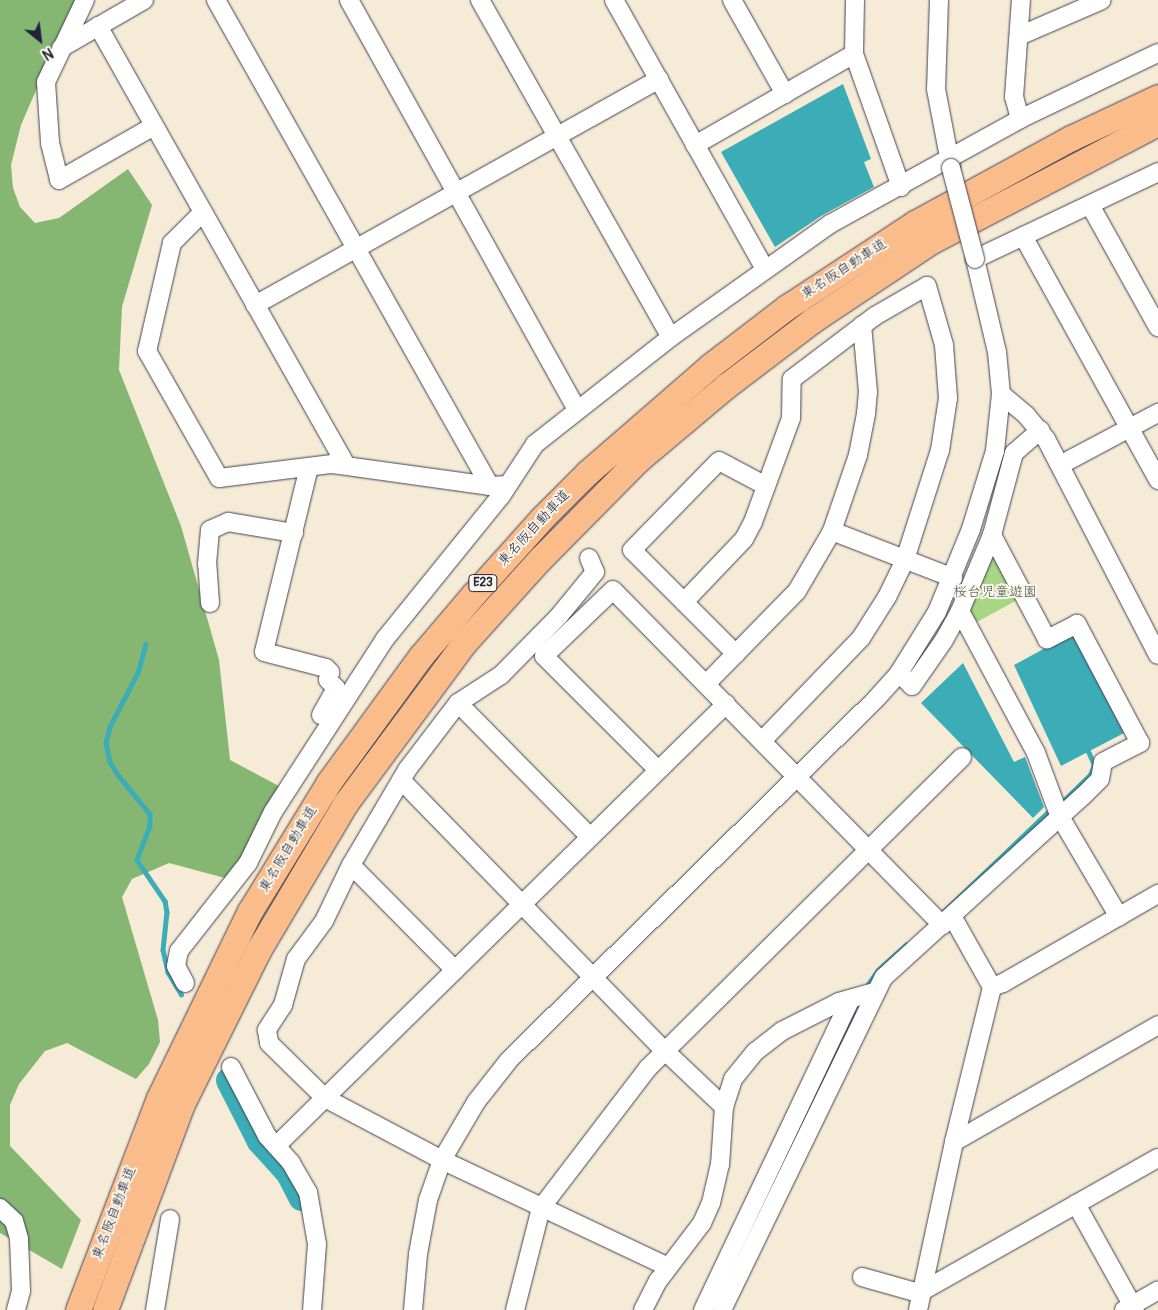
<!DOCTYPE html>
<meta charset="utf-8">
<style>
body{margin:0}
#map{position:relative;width:1158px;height:1310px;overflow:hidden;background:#f6ebd6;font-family:Pangolin,"Klee One",sans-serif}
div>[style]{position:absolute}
.green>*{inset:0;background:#a7d684}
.forest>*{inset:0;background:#85b772}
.water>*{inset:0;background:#3cadb7}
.stream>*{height:4.5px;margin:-2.25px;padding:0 2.25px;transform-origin:2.25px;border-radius:2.25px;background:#3cadb7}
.river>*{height:25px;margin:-12.5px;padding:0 12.5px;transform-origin:12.5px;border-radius:12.5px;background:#3cadb7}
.roads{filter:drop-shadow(0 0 1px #424052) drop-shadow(0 0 1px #424052)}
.minor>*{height:18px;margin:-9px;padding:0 9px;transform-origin:9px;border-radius:9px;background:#fff}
.highway>*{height:25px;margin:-12.5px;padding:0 12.5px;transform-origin:12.5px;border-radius:12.5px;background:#fabc8b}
.bridges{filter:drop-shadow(0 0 1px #424052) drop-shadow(0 0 1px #424052)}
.minor-bridge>*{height:18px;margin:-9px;padding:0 9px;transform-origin:9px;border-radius:9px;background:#fff}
span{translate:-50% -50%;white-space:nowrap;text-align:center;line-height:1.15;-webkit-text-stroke:4px #fbf7ec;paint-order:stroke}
.shield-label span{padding:1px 4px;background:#fbf7ec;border:1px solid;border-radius:4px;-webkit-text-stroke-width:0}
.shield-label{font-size:12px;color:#22223b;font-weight:700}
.street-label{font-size:14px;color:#22223b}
.park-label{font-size:14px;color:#4a5851}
.north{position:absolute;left:15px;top:15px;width:50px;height:50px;-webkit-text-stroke:4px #fbf7ec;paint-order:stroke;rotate:151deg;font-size:14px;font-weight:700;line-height:20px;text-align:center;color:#22223b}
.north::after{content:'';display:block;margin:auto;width:18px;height:22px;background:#22223b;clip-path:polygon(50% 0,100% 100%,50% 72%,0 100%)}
</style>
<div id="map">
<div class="green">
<div style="clip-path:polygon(990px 554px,996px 557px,1019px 599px,977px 622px,971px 612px,972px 599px)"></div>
</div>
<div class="forest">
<div style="clip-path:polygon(0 0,75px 0,21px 125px,11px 165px,13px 188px,20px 207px,35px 223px,59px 218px,128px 169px,152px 205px,122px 307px,119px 370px,181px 526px,219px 660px,230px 760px,290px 792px,229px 879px,169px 863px,132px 879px,122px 897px,158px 1020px,160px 1042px,149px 1064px,136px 1079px,67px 1043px,45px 1051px,19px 1084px,10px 1105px,10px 1146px,81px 1220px,62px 1269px,0 1233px)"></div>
</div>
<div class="water">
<div style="clip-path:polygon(843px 84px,871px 159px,864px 162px,874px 187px,821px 216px,775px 247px,721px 152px)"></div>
<div style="clip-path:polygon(1069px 635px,1073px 635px,1124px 733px,1061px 766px,1014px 665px)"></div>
<div style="clip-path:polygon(963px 663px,1014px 762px,1025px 757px,1044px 807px,1033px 818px,921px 703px)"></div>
</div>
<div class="stream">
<div style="left:146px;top:644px;width:28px;rotate:105deg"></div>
<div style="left:139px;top:671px;width:63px;rotate:117.4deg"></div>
<div style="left:110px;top:727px;width:16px;rotate:104deg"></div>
<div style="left:106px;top:743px;width:19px;rotate:78deg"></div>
<div style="left:110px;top:762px;width:15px;rotate:58deg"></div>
<div style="left:118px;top:775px;width:50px;rotate:50.6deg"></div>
<div style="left:150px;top:814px;width:12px;rotate:90deg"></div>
<div style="left:150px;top:826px;width:36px;rotate:111deg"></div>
<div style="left:137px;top:860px;width:50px;rotate:55.7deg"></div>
<div style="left:165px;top:901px;width:11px;rotate:80deg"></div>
<div style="left:167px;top:912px;width:38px;rotate:96deg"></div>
<div style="left:163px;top:950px;width:23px;rotate:77deg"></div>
<div style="left:168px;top:972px;width:26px;rotate:59deg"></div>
<div style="left:1063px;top:801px;width:37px;rotate:-44deg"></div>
<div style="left:1090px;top:775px;width:11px;rotate:-68deg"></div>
<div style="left:1094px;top:765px;width:17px;rotate:-114deg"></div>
<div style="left:938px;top:917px;width:151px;rotate:-43.7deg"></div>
<div style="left:868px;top:984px;width:17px;rotate:-54deg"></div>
<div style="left:878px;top:970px;width:38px;rotate:-42deg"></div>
<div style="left:814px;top:1103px;width:98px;rotate:-66deg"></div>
</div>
<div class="river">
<div style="left:228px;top:1080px;width:68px;rotate:63.1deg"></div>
<div style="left:259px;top:1141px;width:43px;rotate:47.8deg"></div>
<div style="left:288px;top:1173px;width:28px;rotate:63deg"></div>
</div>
<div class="roads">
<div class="minor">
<div style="left:85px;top:0;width:91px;rotate:115.4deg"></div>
<div style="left:46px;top:82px;width:61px;rotate:86.2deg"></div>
<div style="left:50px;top:143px;width:38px;rotate:76deg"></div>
<div style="left:59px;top:180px;width:109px;rotate:-29.6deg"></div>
<div style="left:216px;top:0;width:558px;rotate:60.59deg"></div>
<div style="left:349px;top:0;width:467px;rotate:60.9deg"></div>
<div style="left:480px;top:0;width:387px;rotate:60.5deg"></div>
<div style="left:614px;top:0;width:308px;rotate:60.7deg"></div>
<div style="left:732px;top:0;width:108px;rotate:60.6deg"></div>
<div style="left:855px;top:0;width:54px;rotate:91.1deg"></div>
<div style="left:854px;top:54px;width:141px;rotate:70.5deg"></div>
<div style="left:939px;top:0;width:89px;rotate:91.9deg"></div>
<div style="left:936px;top:89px;width:80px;rotate:79.2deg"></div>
<div style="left:98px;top:26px;width:504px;rotate:60.54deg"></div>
<div style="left:1019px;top:36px;width:90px;rotate:-23.4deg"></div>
<div style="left:61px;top:48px;width:96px;rotate:-30deg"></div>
<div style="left:1020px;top:119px;width:23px;rotate:-105deg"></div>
<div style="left:1014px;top:97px;width:97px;rotate:-85.9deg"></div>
<div style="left:695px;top:145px;width:183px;rotate:-29.8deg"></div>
<div style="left:1090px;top:205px;width:140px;rotate:60.9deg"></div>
<div style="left:203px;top:212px;width:44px;rotate:135deg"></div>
<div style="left:172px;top:243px;width:111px;rotate:103deg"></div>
<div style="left:147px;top:351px;width:146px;rotate:60.4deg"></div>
<div style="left:219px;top:478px;width:114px;rotate:-7.1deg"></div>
<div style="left:332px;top:464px;width:160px;rotate:7.9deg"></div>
<div style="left:490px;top:486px;width:17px;rotate:-3deg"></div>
<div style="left:1023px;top:236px;width:279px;rotate:61deg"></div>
<div style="left:255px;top:305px;width:463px;rotate:-29.2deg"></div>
<div style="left:1001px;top:394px;width:33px;rotate:40deg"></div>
<div style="left:1026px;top:415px;width:31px;rotate:50deg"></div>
<div style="left:1046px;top:439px;width:243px;rotate:62.6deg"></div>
<div style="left:1060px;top:465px;width:111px;rotate:-28deg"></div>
<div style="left:309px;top:467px;width:190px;rotate:103.7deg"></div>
<div style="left:264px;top:652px;width:64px;rotate:14.5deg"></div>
<div style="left:326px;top:668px;width:6px;rotate:45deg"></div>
<div style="left:330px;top:672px;width:8px;rotate:104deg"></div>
<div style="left:328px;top:680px;width:11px;rotate:45deg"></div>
<div style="left:336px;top:688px;width:31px;rotate:119deg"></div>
<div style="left:832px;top:531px;width:130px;rotate:21.2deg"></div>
<div style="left:589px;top:558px;width:15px;rotate:67deg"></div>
<div style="left:595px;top:572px;width:57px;rotate:129.3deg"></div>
<div style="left:559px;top:616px;width:83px;rotate:134.5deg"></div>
<div style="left:501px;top:675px;width:51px;rotate:146.9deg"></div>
<div style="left:458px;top:703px;width:84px;rotate:127.3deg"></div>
<div style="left:407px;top:770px;width:110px;rotate:120.5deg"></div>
<div style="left:351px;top:865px;width:62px;rotate:115.7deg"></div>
<div style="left:324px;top:921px;width:47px;rotate:126.4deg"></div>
<div style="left:296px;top:959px;width:48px;rotate:105.8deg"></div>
<div style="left:283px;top:1005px;width:30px;rotate:123deg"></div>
<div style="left:267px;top:1030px;width:13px;rotate:81deg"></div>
<div style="left:269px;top:1043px;width:78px;rotate:44.5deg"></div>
<div style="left:325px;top:1098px;width:132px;rotate:27.9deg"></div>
<div style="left:442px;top:1160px;width:250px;rotate:25.3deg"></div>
<div style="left:684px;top:602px;width:87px;rotate:-46.4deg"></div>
<div style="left:744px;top:539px;width:19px;rotate:-62deg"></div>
<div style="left:753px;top:522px;width:111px;rotate:-69.9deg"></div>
<div style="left:791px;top:418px;width:39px;rotate:-89deg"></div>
<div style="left:792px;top:379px;width:104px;rotate:-37.2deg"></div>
<div style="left:875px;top:316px;width:60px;rotate:-30deg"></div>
<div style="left:927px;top:286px;width:61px;rotate:73.9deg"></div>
<div style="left:944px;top:345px;width:53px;rotate:85.7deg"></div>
<div style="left:948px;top:398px;width:53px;rotate:98.7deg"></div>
<div style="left:940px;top:450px;width:115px;rotate:107.7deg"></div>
<div style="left:905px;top:560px;width:41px;rotate:115.9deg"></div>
<div style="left:887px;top:597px;width:49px;rotate:122.4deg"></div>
<div style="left:861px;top:638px;width:143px;rotate:133.9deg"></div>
<div style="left:210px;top:603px;width:39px;rotate:-94deg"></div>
<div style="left:207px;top:564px;width:34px;rotate:-85deg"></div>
<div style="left:210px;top:530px;width:20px;rotate:-24deg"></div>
<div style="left:228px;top:522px;width:67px;rotate:9.5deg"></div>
<div style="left:960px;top:611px;width:161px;rotate:61.8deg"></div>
<div style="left:1036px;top:753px;width:66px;rotate:69.6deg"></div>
<div style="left:1059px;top:815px;width:118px;rotate:59.5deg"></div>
<div style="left:736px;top:654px;width:147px;rotate:-135deg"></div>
<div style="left:632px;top:550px;width:124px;rotate:-45.7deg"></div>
<div style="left:719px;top:461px;width:53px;rotate:28deg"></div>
<div style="left:899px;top:673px;width:18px;rotate:45deg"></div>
<div style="left:912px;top:686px;width:56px;rotate:-55.2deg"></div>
<div style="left:944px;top:640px;width:33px;rotate:-61deg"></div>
<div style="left:960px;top:611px;width:82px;rotate:-67.2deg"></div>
<div style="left:992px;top:535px;width:85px;rotate:-75deg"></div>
<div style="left:1014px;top:453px;width:35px;rotate:-41deg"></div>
<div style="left:706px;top:684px;width:130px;rotate:-45.6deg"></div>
<div style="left:797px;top:591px;width:69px;rotate:-59.7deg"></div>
<div style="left:832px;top:531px;width:80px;rotate:-71.1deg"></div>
<div style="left:858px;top:455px;width:42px;rotate:-79deg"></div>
<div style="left:866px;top:414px;width:22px;rotate:-85deg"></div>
<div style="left:868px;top:392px;width:67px;rotate:-95.1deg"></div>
<div style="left:458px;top:703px;width:188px;rotate:45.4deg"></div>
<div style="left:658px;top:770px;width:161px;rotate:-135deg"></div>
<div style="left:544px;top:656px;width:95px;rotate:-43.7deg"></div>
<div style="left:613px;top:590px;width:470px;rotate:45.5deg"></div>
<div style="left:401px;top:780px;width:377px;rotate:45.8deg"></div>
<div style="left:664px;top:1050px;width:83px;rotate:43.5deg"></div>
<div style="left:351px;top:865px;width:148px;rotate:45.3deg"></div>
<div style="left:185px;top:983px;width:19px;rotate:-118deg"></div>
<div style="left:176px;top:966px;width:15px;rotate:-79deg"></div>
<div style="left:179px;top:951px;width:112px;rotate:-51.9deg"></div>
<div style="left:248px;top:863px;width:57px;rotate:-63.9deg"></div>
<div style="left:273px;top:812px;width:206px;rotate:-57.1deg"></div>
<div style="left:385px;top:639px;width:184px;rotate:-51deg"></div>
<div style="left:501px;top:496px;width:62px;rotate:-56.8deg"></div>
<div style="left:535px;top:444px;width:173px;rotate:-38.2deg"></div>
<div style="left:671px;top:337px;width:195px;rotate:-35.4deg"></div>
<div style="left:830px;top:224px;width:217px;rotate:-28.9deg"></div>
<div style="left:1020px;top:119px;width:153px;rotate:-25.6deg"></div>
<div style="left:992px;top:987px;width:12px;rotate:-20deg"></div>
<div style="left:1003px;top:983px;width:179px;rotate:-29.9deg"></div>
<div style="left:231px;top:1067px;width:78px;rotate:62.4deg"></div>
<div style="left:267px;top:1136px;width:36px;rotate:48deg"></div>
<div style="left:291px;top:1163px;width:34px;rotate:60deg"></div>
<div style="left:308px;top:1192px;width:53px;rotate:80.2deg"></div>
<div style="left:317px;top:1244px;width:66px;rotate:94.3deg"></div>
<div style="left:954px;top:1142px;width:235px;rotate:-29.8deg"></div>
<div style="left:276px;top:1146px;width:631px;rotate:-44.49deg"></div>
<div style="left:1076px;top:1204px;width:121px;rotate:60.9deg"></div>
<div style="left:0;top:1208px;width:19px;rotate:43deg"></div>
<div style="left:14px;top:1221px;width:19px;rotate:74deg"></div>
<div style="left:19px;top:1239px;width:52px;rotate:87.8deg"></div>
<div style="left:21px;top:1291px;width:20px;rotate:105deg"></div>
<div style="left:862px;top:1277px;width:59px;rotate:15.7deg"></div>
<div style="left:919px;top:1293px;width:274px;rotate:-29.5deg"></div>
<div style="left:155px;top:1310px;width:92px;rotate:-80.6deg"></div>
<div style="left:413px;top:1310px;width:56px;rotate:-84.9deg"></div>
<div style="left:418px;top:1254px;width:55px;rotate:-79.5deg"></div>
<div style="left:428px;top:1200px;width:42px;rotate:-70.7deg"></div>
<div style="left:442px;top:1160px;width:67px;rotate:-59.6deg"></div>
<div style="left:476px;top:1102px;width:53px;rotate:-51.8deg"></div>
<div style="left:509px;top:1060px;width:513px;rotate:-44.53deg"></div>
<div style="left:875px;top:700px;width:36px;rotate:-48deg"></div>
<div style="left:899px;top:673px;width:72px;rotate:-58.1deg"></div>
<div style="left:937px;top:612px;width:90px;rotate:-67.7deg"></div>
<div style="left:971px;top:529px;width:82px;rotate:-72.9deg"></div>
<div style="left:995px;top:451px;width:57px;rotate:-84deg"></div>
<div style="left:1001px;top:394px;width:42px;rotate:-95.4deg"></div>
<div style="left:997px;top:352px;width:96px;rotate:-103.3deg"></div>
<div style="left:975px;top:259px;width:203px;rotate:-25.4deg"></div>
<div style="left:515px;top:1310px;width:105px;rotate:-75.7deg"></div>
<div style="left:541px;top:1208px;width:176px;rotate:-52.6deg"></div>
<div style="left:648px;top:1068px;width:442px;rotate:-44.7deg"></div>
<div style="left:643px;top:1310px;width:33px;rotate:-63deg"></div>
<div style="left:658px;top:1281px;width:73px;rotate:-52.8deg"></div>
<div style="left:702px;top:1223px;width:22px;rotate:-66deg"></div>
<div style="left:711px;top:1203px;width:39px;rotate:-77deg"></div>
<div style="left:720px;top:1165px;width:58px;rotate:-86.1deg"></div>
<div style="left:724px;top:1107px;width:29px;rotate:-72deg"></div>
<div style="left:733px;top:1079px;width:35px;rotate:-51deg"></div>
<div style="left:755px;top:1052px;width:34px;rotate:-38deg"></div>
<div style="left:782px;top:1031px;width:64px;rotate:-27deg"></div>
<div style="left:839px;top:1002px;width:37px;rotate:-16deg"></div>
<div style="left:703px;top:1310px;width:343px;rotate:-64.6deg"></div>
<div style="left:722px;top:1310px;width:370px;rotate:-64.1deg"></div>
<div style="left:884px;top:977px;width:269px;rotate:-42.3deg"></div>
<div style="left:1083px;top:796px;width:24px;rotate:-45deg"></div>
<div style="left:1100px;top:779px;width:17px;rotate:-80deg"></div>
<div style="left:1103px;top:762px;width:42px;rotate:-27.2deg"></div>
<div style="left:1140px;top:743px;width:135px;rotate:-117.9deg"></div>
<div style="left:1077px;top:624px;width:34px;rotate:153deg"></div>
<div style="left:1047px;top:639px;width:118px;rotate:-117.9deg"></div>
<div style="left:918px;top:1310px;width:172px;rotate:-77.9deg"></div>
<div style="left:954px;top:1142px;width:160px;rotate:-76.2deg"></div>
<div style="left:992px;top:987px;width:81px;rotate:-119.4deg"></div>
<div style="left:1124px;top:1310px;width:39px;rotate:-30deg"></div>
</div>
<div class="highway">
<div style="left:78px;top:1310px;width:227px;rotate:-69.1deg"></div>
<div style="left:159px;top:1098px;width:208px;rotate:-64.1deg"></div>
<div style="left:250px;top:911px;width:151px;rotate:-58.5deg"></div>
<div style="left:329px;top:782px;width:156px;rotate:-53.9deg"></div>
<div style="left:421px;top:656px;width:80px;rotate:-49.6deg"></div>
<div style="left:473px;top:595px;width:103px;rotate:-48.1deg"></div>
<div style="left:542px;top:518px;width:64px;rotate:-45deg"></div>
<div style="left:587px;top:473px;width:163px;rotate:-41deg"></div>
<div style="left:710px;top:366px;width:97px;rotate:-37.5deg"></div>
<div style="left:787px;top:307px;width:153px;rotate:-33.3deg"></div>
<div style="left:915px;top:223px;width:178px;rotate:-28.6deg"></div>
<div style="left:1071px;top:138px;width:96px;rotate:-25.2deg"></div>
<div style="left:105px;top:1310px;width:220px;rotate:-69.5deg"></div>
<div style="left:182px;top:1104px;width:173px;rotate:-63.6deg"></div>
<div style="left:259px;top:949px;width:169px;rotate:-59.3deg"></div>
<div style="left:345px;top:804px;width:200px;rotate:-53.5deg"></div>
<div style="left:464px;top:643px;width:113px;rotate:-47.9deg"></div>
<div style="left:540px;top:559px;width:139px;rotate:-45.3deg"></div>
<div style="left:638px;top:460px;width:115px;rotate:-40.1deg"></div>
<div style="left:726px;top:386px;width:109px;rotate:-37.2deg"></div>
<div style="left:813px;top:320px;width:141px;rotate:-33.7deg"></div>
<div style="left:930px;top:242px;width:257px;rotate:-27.6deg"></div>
</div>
</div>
<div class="bridges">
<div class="minor-bridge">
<div style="left:951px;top:168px;width:94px;rotate:75.2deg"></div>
</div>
</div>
<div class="shield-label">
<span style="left:483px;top:583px">E23</span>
</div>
<div class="street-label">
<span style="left:844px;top:269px;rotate:-33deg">東名阪自動車道</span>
<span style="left:534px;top:528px;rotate:-47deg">東名阪自動車道</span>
<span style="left:288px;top:849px;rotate:-59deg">東名阪自動車道</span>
<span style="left:114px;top:1213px;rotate:-69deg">東名阪自動車道</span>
</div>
<div class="park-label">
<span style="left:995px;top:592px">桜台児童遊園</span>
</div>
<div class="north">N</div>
</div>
